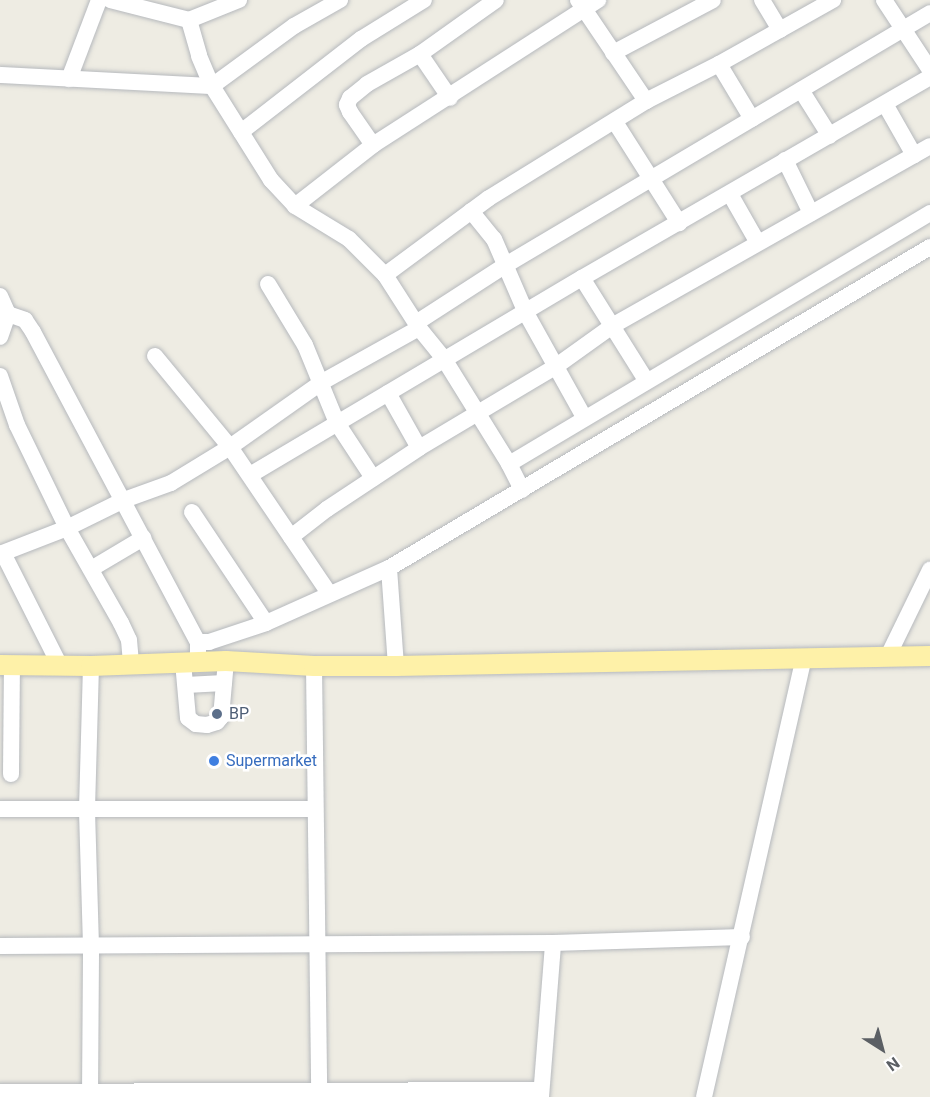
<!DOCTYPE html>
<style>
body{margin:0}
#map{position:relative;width:930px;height:1097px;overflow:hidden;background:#eeece3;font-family:Roboto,sans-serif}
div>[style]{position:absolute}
.roads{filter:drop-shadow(0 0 2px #b6b9bd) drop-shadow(0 0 2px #b6b9bd)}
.minor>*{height:16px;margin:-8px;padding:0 8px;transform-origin:8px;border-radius:8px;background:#fff}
.major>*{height:20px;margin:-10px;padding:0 10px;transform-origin:10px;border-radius:10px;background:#fef1a8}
.dots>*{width:16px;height:16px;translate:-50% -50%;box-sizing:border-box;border:3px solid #fff;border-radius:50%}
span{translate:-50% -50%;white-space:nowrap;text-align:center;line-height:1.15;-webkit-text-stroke:5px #fff;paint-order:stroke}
.service-label{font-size:16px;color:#4e5e75}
.left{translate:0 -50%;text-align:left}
.shop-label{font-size:16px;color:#366cbe}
.north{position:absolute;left:852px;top:1019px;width:60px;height:60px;-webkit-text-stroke:4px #fff;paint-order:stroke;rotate:144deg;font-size:16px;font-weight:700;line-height:24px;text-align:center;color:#5b5f64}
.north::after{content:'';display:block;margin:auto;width:21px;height:27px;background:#5b5f64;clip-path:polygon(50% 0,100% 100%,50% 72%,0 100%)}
</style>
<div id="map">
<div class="roads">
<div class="minor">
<div style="left:110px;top:0;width:81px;rotate:14.2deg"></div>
<div style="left:189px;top:20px;width:54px;rotate:-21.8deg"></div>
<div style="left:578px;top:0;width:122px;rotate:56deg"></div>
<div style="left:762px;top:0;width:35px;rotate:59deg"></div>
<div style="left:884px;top:0;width:84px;rotate:56.7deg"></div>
<div style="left:189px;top:20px;width:37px;rotate:74deg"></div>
<div style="left:199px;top:56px;width:33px;rotate:67deg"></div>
<div style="left:212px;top:86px;width:111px;rotate:57.9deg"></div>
<div style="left:271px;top:180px;width:35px;rotate:47deg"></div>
<div style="left:295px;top:206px;width:63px;rotate:31.4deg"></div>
<div style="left:349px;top:239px;width:51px;rotate:45deg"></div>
<div style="left:385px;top:275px;width:63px;rotate:57.3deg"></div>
<div style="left:419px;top:328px;width:40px;rotate:51deg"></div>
<div style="left:444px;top:359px;width:123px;rotate:58.2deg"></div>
<div style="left:509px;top:464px;width:29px;rotate:63deg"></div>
<div style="left:613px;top:53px;width:113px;rotate:-27.9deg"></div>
<div style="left:420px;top:54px;width:53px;rotate:55.7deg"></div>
<div style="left:719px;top:64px;width:64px;rotate:59deg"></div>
<div style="left:0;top:75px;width:212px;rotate:3deg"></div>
<div style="left:212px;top:86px;width:102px;rotate:-36.2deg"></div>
<div style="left:294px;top:26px;width:53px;rotate:-29.5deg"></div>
<div style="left:69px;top:79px;width:85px;rotate:-69.2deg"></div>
<div style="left:801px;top:90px;width:54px;rotate:57.8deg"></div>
<div style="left:885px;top:104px;width:59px;rotate:60.4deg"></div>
<div style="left:615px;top:122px;width:120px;rotate:57.6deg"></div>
<div style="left:241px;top:132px;width:152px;rotate:-37.8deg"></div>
<div style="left:361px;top:39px;width:74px;rotate:-31.8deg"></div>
<div style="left:373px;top:145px;width:40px;rotate:-124.9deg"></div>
<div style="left:350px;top:112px;width:8px;rotate:-113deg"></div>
<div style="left:347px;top:105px;width:8px;rotate:-67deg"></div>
<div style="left:350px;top:98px;width:22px;rotate:-39deg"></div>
<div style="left:367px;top:84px;width:61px;rotate:-29.5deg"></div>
<div style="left:420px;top:54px;width:93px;rotate:-35.4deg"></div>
<div style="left:785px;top:160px;width:59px;rotate:63.9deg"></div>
<div style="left:730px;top:194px;width:56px;rotate:60.3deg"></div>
<div style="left:295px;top:206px;width:99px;rotate:-38deg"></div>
<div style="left:373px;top:145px;width:268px;rotate:-32.8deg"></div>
<div style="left:471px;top:211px;width:36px;rotate:51deg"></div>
<div style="left:494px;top:239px;width:81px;rotate:66.6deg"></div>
<div style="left:526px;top:313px;width:119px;rotate:60.9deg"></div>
<div style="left:385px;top:275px;width:129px;rotate:-36.5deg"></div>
<div style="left:489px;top:198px;width:185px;rotate:-31.7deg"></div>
<div style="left:646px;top:101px;width:82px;rotate:-26.9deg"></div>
<div style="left:719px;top:64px;width:131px;rotate:-29.3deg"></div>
<div style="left:582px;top:278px;width:120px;rotate:57.9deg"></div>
<div style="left:268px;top:284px;width:71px;rotate:58.8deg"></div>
<div style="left:305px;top:345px;width:84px;rotate:67.7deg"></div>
<div style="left:337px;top:423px;width:66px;rotate:56.8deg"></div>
<div style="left:0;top:296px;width:20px;rotate:66deg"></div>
<div style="left:8px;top:314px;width:24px;rotate:109deg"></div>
<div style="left:0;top:317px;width:9px;rotate:-21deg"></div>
<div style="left:8px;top:314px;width:18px;rotate:19deg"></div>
<div style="left:25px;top:320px;width:14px;rotate:56deg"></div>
<div style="left:33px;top:332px;width:351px;rotate:62deg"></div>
<div style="left:198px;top:642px;width:19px;rotate:90deg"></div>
<div style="left:416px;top:323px;width:105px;rotate:-32.9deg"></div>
<div style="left:504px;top:266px;width:495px;rotate:-30.7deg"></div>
<div style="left:155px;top:356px;width:118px;rotate:50.5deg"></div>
<div style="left:230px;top:447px;width:176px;rotate:55.9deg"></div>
<div style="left:0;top:376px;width:52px;rotate:70.9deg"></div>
<div style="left:17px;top:425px;width:114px;rotate:64.1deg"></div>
<div style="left:67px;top:528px;width:109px;rotate:60.4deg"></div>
<div style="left:121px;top:623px;width:19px;rotate:65deg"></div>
<div style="left:129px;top:640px;width:25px;rotate:85deg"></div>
<div style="left:388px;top:393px;width:63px;rotate:60.6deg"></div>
<div style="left:509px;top:464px;width:490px;rotate:-30.8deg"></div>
<div style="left:250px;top:475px;width:386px;rotate:-30.7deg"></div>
<div style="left:582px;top:278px;width:402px;rotate:-30deg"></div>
<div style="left:192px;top:512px;width:133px;rotate:56.3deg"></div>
<div style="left:291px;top:537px;width:46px;rotate:-37.9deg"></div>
<div style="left:327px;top:509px;width:110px;rotate:-33.5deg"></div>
<div style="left:419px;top:448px;width:158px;rotate:-30.8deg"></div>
<div style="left:555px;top:367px;width:70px;rotate:-35.7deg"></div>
<div style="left:612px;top:326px;width:365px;rotate:-29.5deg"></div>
<div style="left:3px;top:553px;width:127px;rotate:63.2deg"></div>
<div style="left:0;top:554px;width:72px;rotate:-21.2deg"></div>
<div style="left:67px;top:528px;width:64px;rotate:-26.2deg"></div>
<div style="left:124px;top:500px;width:50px;rotate:-19.9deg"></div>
<div style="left:171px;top:483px;width:69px;rotate:-31.4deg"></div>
<div style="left:230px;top:447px;width:113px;rotate:-35.2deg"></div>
<div style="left:322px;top:382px;width:111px;rotate:-29.1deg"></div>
<div style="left:91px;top:569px;width:61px;rotate:-30.8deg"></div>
<div style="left:198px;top:642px;width:11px"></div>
<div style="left:209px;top:642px;width:60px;rotate:-18.4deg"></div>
<div style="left:266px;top:623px;width:135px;rotate:-24.1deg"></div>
<div style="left:888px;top:656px;width:96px;rotate:-64deg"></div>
<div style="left:183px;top:662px;width:56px;rotate:84.9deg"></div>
<div style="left:188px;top:718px;width:10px;rotate:37deg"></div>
<div style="left:196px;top:724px;width:11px;rotate:5deg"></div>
<div style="left:207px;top:725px;width:10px;rotate:-17deg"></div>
<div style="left:217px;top:722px;width:6px;rotate:-51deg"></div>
<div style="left:221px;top:717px;width:56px;rotate:-84.9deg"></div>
<div style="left:314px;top:666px;width:431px;rotate:89.3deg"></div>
<div style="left:396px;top:666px;width:98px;rotate:-94.1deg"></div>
<div style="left:389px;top:568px;width:629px;rotate:-30.68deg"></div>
<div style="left:186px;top:685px;width:38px;rotate:-3deg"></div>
<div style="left:11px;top:774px;width:109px;rotate:-89.5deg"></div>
<div style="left:0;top:809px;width:315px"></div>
<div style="left:0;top:946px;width:553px;rotate:-0.31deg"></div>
<div style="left:553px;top:943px;width:189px;rotate:-1.8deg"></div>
<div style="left:0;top:1092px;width:541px;rotate:-0.21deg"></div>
<div style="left:90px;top:1097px;width:151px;rotate:-89.6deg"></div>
<div style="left:91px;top:946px;width:137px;rotate:-91.7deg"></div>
<div style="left:87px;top:809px;width:143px;rotate:-88.4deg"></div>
<div style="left:541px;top:1097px;width:154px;rotate:-85.5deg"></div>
<div style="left:704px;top:1097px;width:451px;rotate:-77.2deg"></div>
</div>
<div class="major">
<div style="left:0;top:665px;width:91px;rotate:0.6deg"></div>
<div style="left:91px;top:666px;width:135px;rotate:-2.1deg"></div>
<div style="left:226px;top:661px;width:88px;rotate:3.3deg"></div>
<div style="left:314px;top:666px;width:82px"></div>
<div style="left:396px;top:666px;width:534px;rotate:-1.07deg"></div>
</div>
</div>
<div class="dots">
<div style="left:217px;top:714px;background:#5c6f8a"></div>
<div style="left:214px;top:761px;background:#3f7fe0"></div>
</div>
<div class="service-label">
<span class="left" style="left:229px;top:714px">BP</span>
</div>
<div class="shop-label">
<span class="left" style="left:226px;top:761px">Supermarket</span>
</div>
<div class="north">N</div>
</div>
